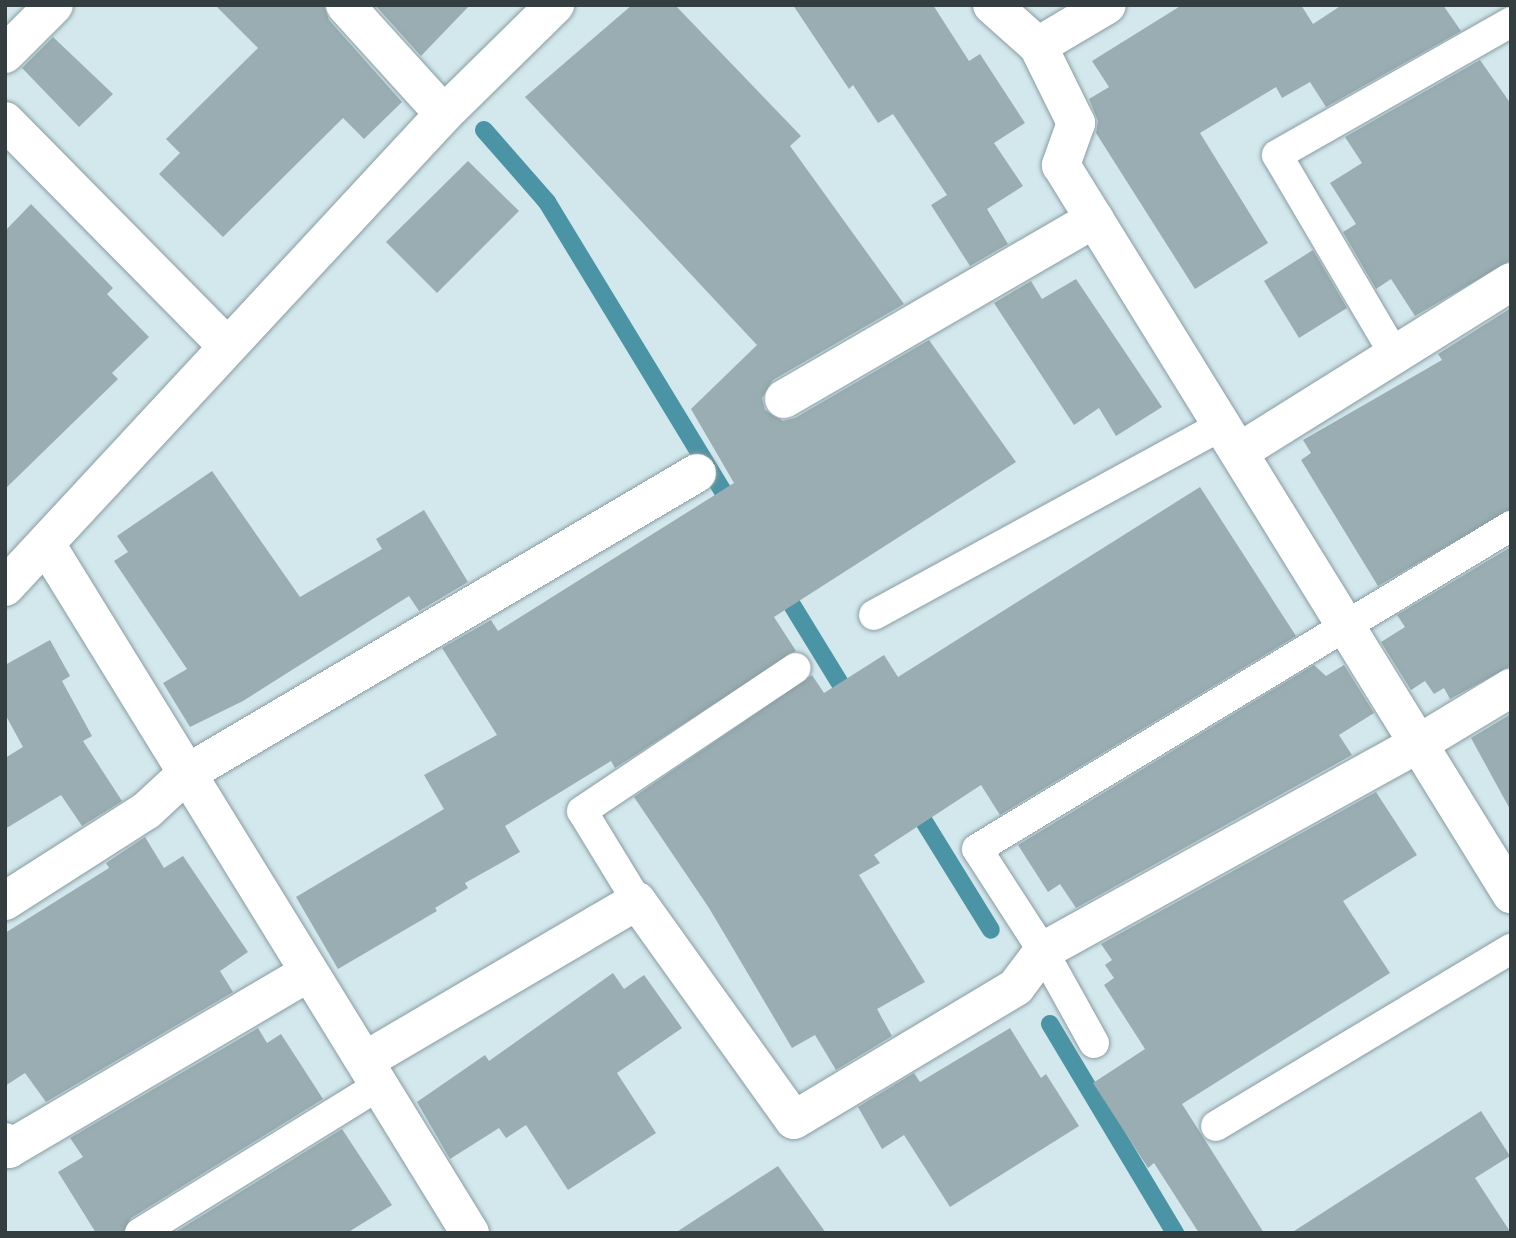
<!DOCTYPE html>
<style>
body{margin:0}
#map{position:relative;width:1516px;height:1238px;overflow:hidden;background:#d3e8ed;font-family:"Exo 2",sans-serif}
div>[style]{position:absolute}
.stream>*{height:18px;margin:-9px;padding:0 9px;transform-origin:9px;border-radius:9px;background:#4b94a5}
.building>*{inset:0;background:#99adb2}
.roads{filter:drop-shadow(0 0 2px #889ca1) drop-shadow(0 0 2px #889ca1)}
.lane>*{height:30px;margin:-15px;padding:0 15px;transform-origin:15px;border-radius:15px;background:#fff}
.street>*{height:38px;margin:-19px;padding:0 19px;transform-origin:19px;border-radius:19px;background:#fff}
span{translate:-50% -50%;white-space:nowrap;text-align:center;line-height:1.15;-webkit-text-stroke:5px #fff;paint-order:stroke}
.frame{position:absolute;inset:0;border:7px solid #343d3f;pointer-events:none}
</style>
<div id="map">
<div class="stream">
<div style="left:484px;top:130px;width:96px;rotate:48.8deg"></div>
<div style="left:547px;top:202px;width:359px;rotate:58.7deg"></div>
<div style="left:781px;top:587px;width:136px;rotate:58.5deg"></div>
<div style="left:912px;top:802px;width:150px;rotate:58.3deg"></div>
<div style="left:1050px;top:1024px;width:244px;rotate:59.1deg"></div>
</div>
<div class="building">
<div style="clip-path:polygon(215px 5px,324px 5px,329px 20px,402px 102px,364px 139px,343px 118px,223px 237px,159px 174px,180px 153px,166px 139px,258px 48px)"></div>
<div style="clip-path:polygon(375px 5px,470px 5px,421px 56px)"></div>
<div style="clip-path:polygon(632px 5px,675px 5px,801px 136px,790px 146px,904px 304px,773px 380px,762px 398px,765px 410px,783px 421px,795px 418px,929px 340px,1016px 462px,774px 617px,796px 651px,615px 768px,611px 761px,505px 826px,520px 852px,465px 883px,468px 888px,435px 908px,437px 911px,338px 969px,296px 897px,444px 809px,424px 775px,497px 735px,442px 648px,491px 620px,498px 631px,734px 483px,691px 409px,757px 345px,525px 97px)"></div>
<div style="clip-path:polygon(793px 5px,933px 5px,969px 61px,980px 54px,1025px 123px,994px 143px,1023px 186px,987px 209px,1008px 244px,970px 266px,931px 205px,947px 195px,893px 114px,878px 123px,853px 85px,849px 89px)"></div>
<div style="clip-path:polygon(1182px 5px,1301px 5px,1313px 24px,1342px 5px,1443px 5px,1461px 31px,1326px 107px,1310px 82px,1282px 98px,1276px 87px,1200px 133px,1268px 243px,1195px 289px,1096px 133px,1098px 121px,1089px 99px,1109px 87px,1092px 61px)"></div>
<div style="clip-path:polygon(53px 37px,113px 94px,79px 127px,22px 68px)"></div>
<div style="clip-path:polygon(1480px 60px,1511px 104px,1511px 260px,1415px 316px,1391px 279px,1376px 289px,1343px 232px,1356px 224px,1330px 183px,1362px 163px,1345px 137px)"></div>
<div style="clip-path:polygon(468px 161px,519px 211px,437px 293px,386px 242px)"></div>
<div style="clip-path:polygon(31px 204px,113px 288px,107px 294px,149px 337px,112px 373px,118px 379px,5px 489px,5px 231px)"></div>
<div style="clip-path:polygon(1313px 250px,1347px 308px,1299px 338px,1264px 281px)"></div>
<div style="clip-path:polygon(1076px 279px,1162px 407px,1116px 436px,1099px 408px,1074px 425px,994px 303px,1031px 281px,1042px 299px)"></div>
<div style="clip-path:polygon(1511px 308px,1511px 509px,1378px 586px,1301px 460px,1311px 453px,1303px 440px,1442px 360px,1438px 354px)"></div>
<div style="clip-path:polygon(212px 471px,300px 597px,382px 549px,376px 539px,424px 510px,468px 582px,419px 611px,409px 596px,243px 701px,190px 727px,163px 683px,187px 669px,114px 561px,128px 552px,117px 536px)"></div>
<div style="clip-path:polygon(1200px 487px,1296px 636px,1000px 815px,981px 785px,874px 855px,880px 863px,859px 875px,925px 982px,877px 1009px,892px 1036px,836px 1070px,815px 1035px,792px 1048px,709px 908px,634px 797px,812px 675px,824px 693px,884px 655px,898px 677px)"></div>
<div style="clip-path:polygon(1511px 547px,1511px 666px,1450px 699px,1444px 688px,1434px 694px,1425px 681px,1411px 690px,1381px 642px,1405px 627px,1397px 615px)"></div>
<div style="clip-path:polygon(50px 640px,70px 676px,62px 681px,92px 736px,83px 741px,122px 801px,82px 826px,61px 795px,5px 829px,5px 758px,23px 747px,5px 714px,5px 665px)"></div>
<div style="clip-path:polygon(1314px 665px,1326px 676px,1344px 665px,1374px 713px,1339px 735px,1352px 755px,1076px 908px,1060px 884px,1048px 892px,1018px 845px)"></div>
<div style="clip-path:polygon(1511px 714px,1511px 811px,1471px 738px)"></div>
<div style="clip-path:polygon(1376px 792px,1417px 855px,1343px 901px,1390px 973px,1182px 1104px,1264px 1233px,1199px 1233px,1154px 1163px,1148px 1168px,1093px 1083px,1145px 1049px,1104px 985px,1114px 978px,1105px 965px,1112px 960px,1101px 944px)"></div>
<div style="clip-path:polygon(145px 837px,164px 868px,183px 856px,248px 952px,220px 971px,233px 992px,46px 1102px,25px 1073px,5px 1086px,5px 933px,109px 868px,106px 863px)"></div>
<div style="clip-path:polygon(613px 973px,624px 989px,644px 975px,682px 1028px,617px 1073px,656px 1133px,568px 1190px,526px 1125px,506px 1138px,499px 1128px,450px 1159px,417px 1102px,485px 1055px,489px 1061px)"></div>
<div style="clip-path:polygon(258px 1028px,267px 1043px,281px 1034px,323px 1099px,131px 1218px,123px 1233px,96px 1233px,58px 1172px,83px 1157px,70px 1138px)"></div>
<div style="clip-path:polygon(1010px 1028px,1041px 1078px,1046px 1074px,1079px 1126px,950px 1207px,904px 1135px,882px 1149px,858px 1107px,914px 1073px,920px 1082px)"></div>
<div style="clip-path:polygon(1481px 1111px,1510px 1156px,1475px 1178px,1511px 1233px,1291px 1233px)"></div>
<div style="clip-path:polygon(342px 1129px,392px 1205px,347px 1233px,174px 1233px)"></div>
<div style="clip-path:polygon(778px 1166px,826px 1233px,675px 1233px)"></div>
</div>
<div class="roads">
<div class="lane">
<div style="left:1396px;top:357px;width:234px;rotate:-120.5deg"></div>
<div style="left:1277px;top:155px;width:269px;rotate:-29.6deg"></div>
<div style="left:874px;top:615px;width:396px;rotate:-28.6deg"></div>
<div style="left:637px;top:901px;width:105px;rotate:-121.4deg"></div>
<div style="left:582px;top:811px;width:257px;rotate:-33.8deg"></div>
<div style="left:1094px;top:1043px;width:105px;rotate:-119deg"></div>
<div style="left:1043px;top:951px;width:121px;rotate:-122.9deg"></div>
<div style="left:977px;top:849px;width:624px;rotate:-31.17deg"></div>
<div style="left:1216px;top:1126px;width:344px;rotate:-31deg"></div>
<div style="left:140px;top:1233px;width:282px;rotate:-31.7deg"></div>
</div>
<div class="street">
<div style="left:345px;top:5px;width:147px;rotate:47.8deg"></div>
<div style="left:992px;top:5px;width:62px;rotate:41.7deg"></div>
<div style="left:1038px;top:46px;width:86px;rotate:63.7deg"></div>
<div style="left:1076px;top:123px;width:45px;rotate:109.7deg"></div>
<div style="left:1061px;top:165px;width:857px;rotate:58.31deg"></div>
<div style="left:1038px;top:46px;width:80px;rotate:-30.7deg"></div>
<div style="left:5px;top:54px;width:69px;rotate:-45deg"></div>
<div style="left:5px;top:121px;width:317px;rotate:45.4deg"></div>
<div style="left:784px;top:399px;width:359px;rotate:-30.1deg"></div>
<div style="left:1239px;top:452px;width:321px;rotate:-32deg"></div>
<div style="left:46px;top:544px;width:809px;rotate:58.39deg"></div>
<div style="left:5px;top:587px;width:645px;rotate:-47.14deg"></div>
<div style="left:444px;top:114px;width:156px;rotate:-44.5deg"></div>
<div style="left:5px;top:901px;width:167px;rotate:-32.6deg"></div>
<div style="left:146px;top:811px;width:54px;rotate:-42.8deg"></div>
<div style="left:186px;top:774px;width:593px;rotate:-30.5deg"></div>
<div style="left:366px;top:1060px;width:314px;rotate:-30.4deg"></div>
<div style="left:637px;top:901px;width:269px;rotate:54.4deg"></div>
<div style="left:794px;top:1120px;width:259px;rotate:-30.9deg"></div>
<div style="left:1016px;top:987px;width:45px;rotate:-53.1deg"></div>
<div style="left:1043px;top:951px;width:428px;rotate:-28.9deg"></div>
<div style="left:1418px;top:744px;width:109px;rotate:-31.1deg"></div>
<div style="left:5px;top:1142px;width:8px;rotate:60deg"></div>
<div style="left:9px;top:1149px;width:347px;rotate:-30.5deg"></div>
</div>
</div>
<div class="frame"></div>
</div>
